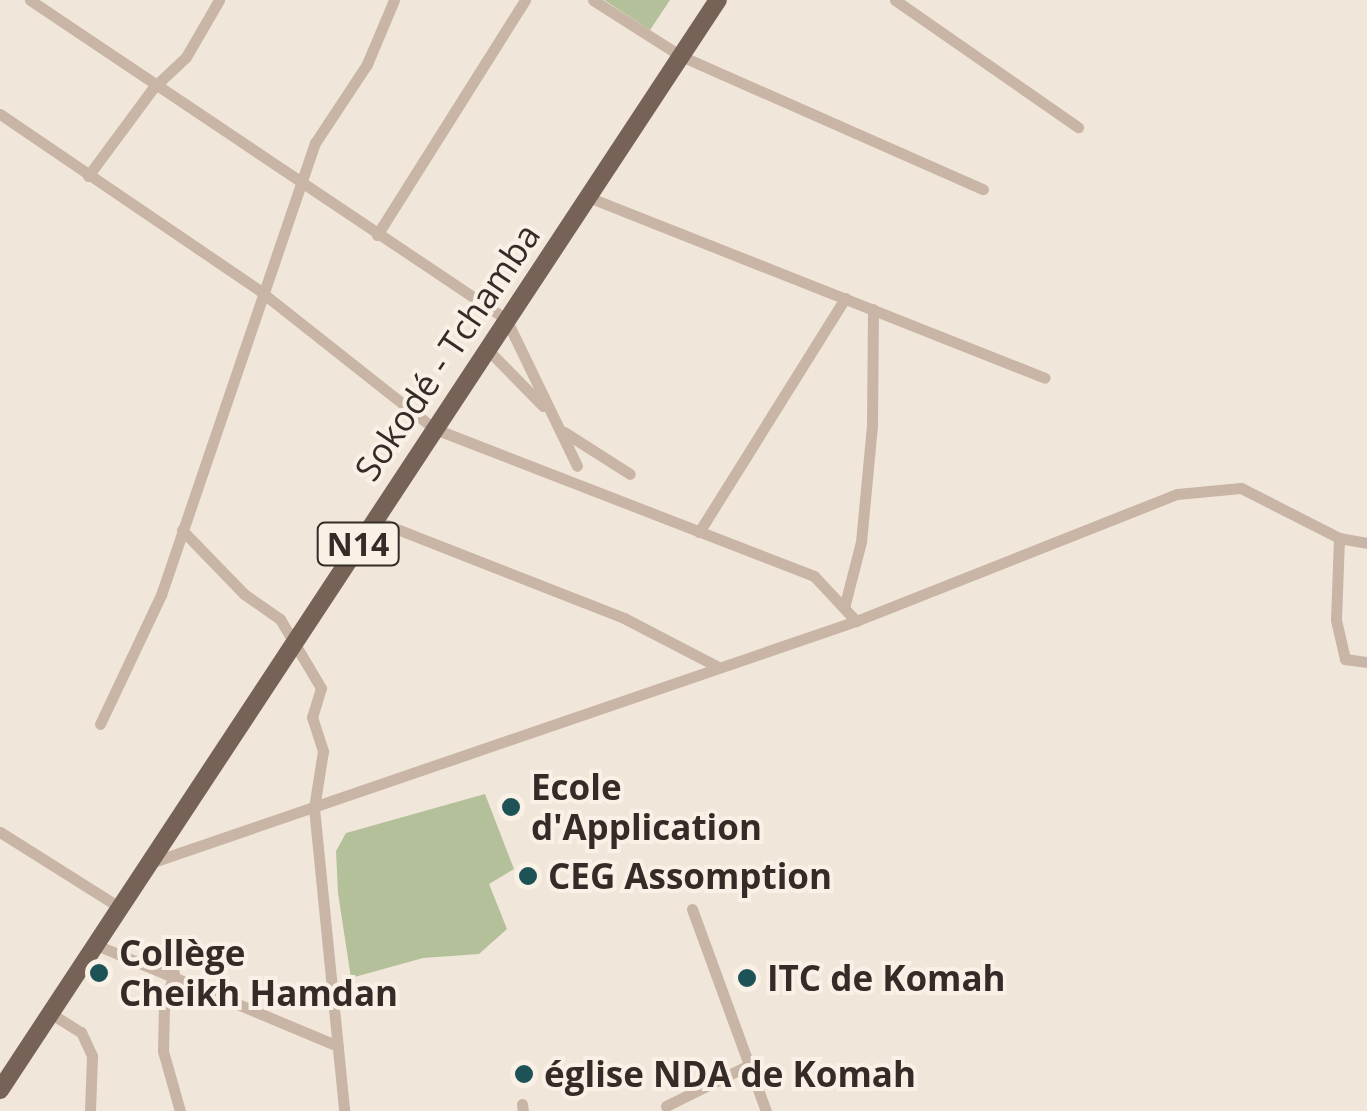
<!DOCTYPE html>
<meta charset="utf-8">
<style>
body{margin:0}
#map{position:relative;width:1367px;height:1111px;overflow:hidden;background:#f1e6da;font-family:"Open Sans",sans-serif}
div>[style]{position:absolute}
.green>*{inset:0;background:#b4c09a}
.street>*{height:11px;margin:-5.5px;padding:0 5.5px;transform-origin:5.5px;border-radius:5.5px;background:#c9b5a6}
.primary>*{height:18px;margin:-9px;padding:0 9px;transform-origin:9px;border-radius:9px;background:#776258}
.dots>*{width:28px;height:28px;translate:-50% -50%;box-sizing:border-box;border:5px solid #f9f0e6;border-radius:50%}
span{translate:-50% -50%;white-space:nowrap;text-align:center;line-height:1.15;-webkit-text-stroke:8px #f9f0e6;paint-order:stroke}
.shield-label span{padding:2px 8px;background:#f9f0e6;border:2px solid;border-radius:8px;-webkit-text-stroke-width:0}
.shield-label{font-size:32px;color:#352b27;font-weight:700}
.street-label{font-size:35px;color:#352b27}
.poi-label{font-size:35px;color:#352b27;font-weight:700}
.left{translate:0 -50%;text-align:left}
</style>
<div id="map">
<div class="green">
<div style="clip-path:polygon(604px 0,670px 0,650px 30px)"></div>
<div style="clip-path:polygon(485px 794px,514px 869px,489px 884px,507px 929px,479px 954px,423px 958px,351px 978px,338px 893px,336px 851px,346px 833px)"></div>
</div>
<div class="street">
<div style="left:30px;top:0;width:573px;rotate:33.83deg"></div>
<div style="left:506px;top:319px;width:163px;rotate:64.2deg"></div>
<div style="left:593px;top:0;width:104px;rotate:32.5deg"></div>
<div style="left:681px;top:56px;width:330px;rotate:23.8deg"></div>
<div style="left:895px;top:0;width:223px;rotate:34.8deg"></div>
<div style="left:0;top:114px;width:315px;rotate:34.2deg"></div>
<div style="left:260px;top:291px;width:223px;rotate:38.3deg"></div>
<div style="left:435px;top:429px;width:407px;rotate:21.2deg"></div>
<div style="left:814px;top:576px;width:62px;rotate:47deg"></div>
<div style="left:88px;top:176px;width:109px;rotate:-53.5deg"></div>
<div style="left:153px;top:88px;width:45px;rotate:-43.2deg"></div>
<div style="left:186px;top:57px;width:66px;rotate:-59.9deg"></div>
<div style="left:588px;top:197px;width:491px;rotate:21.6deg"></div>
<div style="left:377px;top:235px;width:278px;rotate:-57.8deg"></div>
<div style="left:487px;top:349px;width:80px;rotate:45.5deg"></div>
<div style="left:564px;top:432px;width:78px;rotate:32.5deg"></div>
<div style="left:374px;top:520px;width:269px;rotate:21.4deg"></div>
<div style="left:624px;top:618px;width:106px;rotate:27.5deg"></div>
<div style="left:182px;top:530px;width:89px;rotate:45.9deg"></div>
<div style="left:244px;top:594px;width:44px;rotate:34.8deg"></div>
<div style="left:280px;top:619px;width:80px;rotate:59.3deg"></div>
<div style="left:321px;top:688px;width:30px;rotate:107deg"></div>
<div style="left:312px;top:717px;width:36px;rotate:72deg"></div>
<div style="left:323px;top:751px;width:58px;rotate:99deg"></div>
<div style="left:314px;top:808px;width:304px;rotate:84.3deg"></div>
<div style="left:699px;top:532px;width:276px;rotate:-58deg"></div>
<div style="left:1339px;top:538px;width:82px;rotate:92.1deg"></div>
<div style="left:1336px;top:620px;width:40px;rotate:77deg"></div>
<div style="left:1345px;top:659px;width:22px;rotate:8deg"></div>
<div style="left:844px;top:608px;width:68px;rotate:-75.6deg"></div>
<div style="left:861px;top:542px;width:117px;rotate:-84.6deg"></div>
<div style="left:872px;top:426px;width:117px;rotate:-89.5deg"></div>
<div style="left:100px;top:724px;width:143px;rotate:-64.7deg"></div>
<div style="left:161px;top:595px;width:478px;rotate:-71.2deg"></div>
<div style="left:315px;top:143px;width:95px;rotate:-56.6deg"></div>
<div style="left:367px;top:64px;width:69px;rotate:-67.1deg"></div>
<div style="left:0;top:832px;width:141px;rotate:32.2deg"></div>
<div style="left:150px;top:863px;width:746px;rotate:-18.92deg"></div>
<div style="left:856px;top:621px;width:345px;rotate:-21.6deg"></div>
<div style="left:1177px;top:494px;width:64px;rotate:-5.4deg"></div>
<div style="left:1241px;top:488px;width:110px;rotate:27deg"></div>
<div style="left:1339px;top:538px;width:28px;rotate:10deg"></div>
<div style="left:692px;top:909px;width:215px;rotate:69.9deg"></div>
<div style="left:94px;top:944px;width:264px;rotate:22.7deg"></div>
<div style="left:174px;top:973px;width:35px;rotate:106deg"></div>
<div style="left:164px;top:1007px;width:44px;rotate:91.3deg"></div>
<div style="left:163px;top:1051px;width:62px;rotate:74.2deg"></div>
<div style="left:50px;top:1013px;width:36px;rotate:32deg"></div>
<div style="left:81px;top:1032px;width:26px;rotate:65deg"></div>
<div style="left:92px;top:1056px;width:55px;rotate:92.1deg"></div>
<div style="left:522px;top:1104px;width:7px;rotate:82deg"></div>
<div style="left:666px;top:1106px;width:95px;rotate:-26.3deg"></div>
</div>
<div class="primary">
<div style="left:0;top:1090px;width:1305px;rotate:-56.63deg"></div>
</div>
<div class="dots">
<div style="left:511px;top:807px;background:#1d5356"></div>
<div style="left:528px;top:876px;background:#1d5356"></div>
<div style="left:99px;top:973px;background:#1d5356"></div>
<div style="left:747px;top:978px;background:#1d5356"></div>
<div style="left:524px;top:1074px;background:#1d5356"></div>
</div>
<div class="shield-label">
<span style="left:358px;top:544px">N14</span>
</div>
<div class="street-label">
<span style="left:447px;top:352px;rotate:-56deg">Sokodé - Tchamba</span>
</div>
<div class="poi-label">
<span class="left" style="left:531px;top:807px">Ecole<br>d'Application</span>
<span class="left" style="left:548px;top:876px">CEG Assomption</span>
<span class="left" style="left:119px;top:973px">Collège<br>Cheikh Hamdan</span>
<span class="left" style="left:767px;top:978px">ITC de Komah</span>
<span class="left" style="left:544px;top:1074px">église NDA de Komah</span>
</div>
</div>
